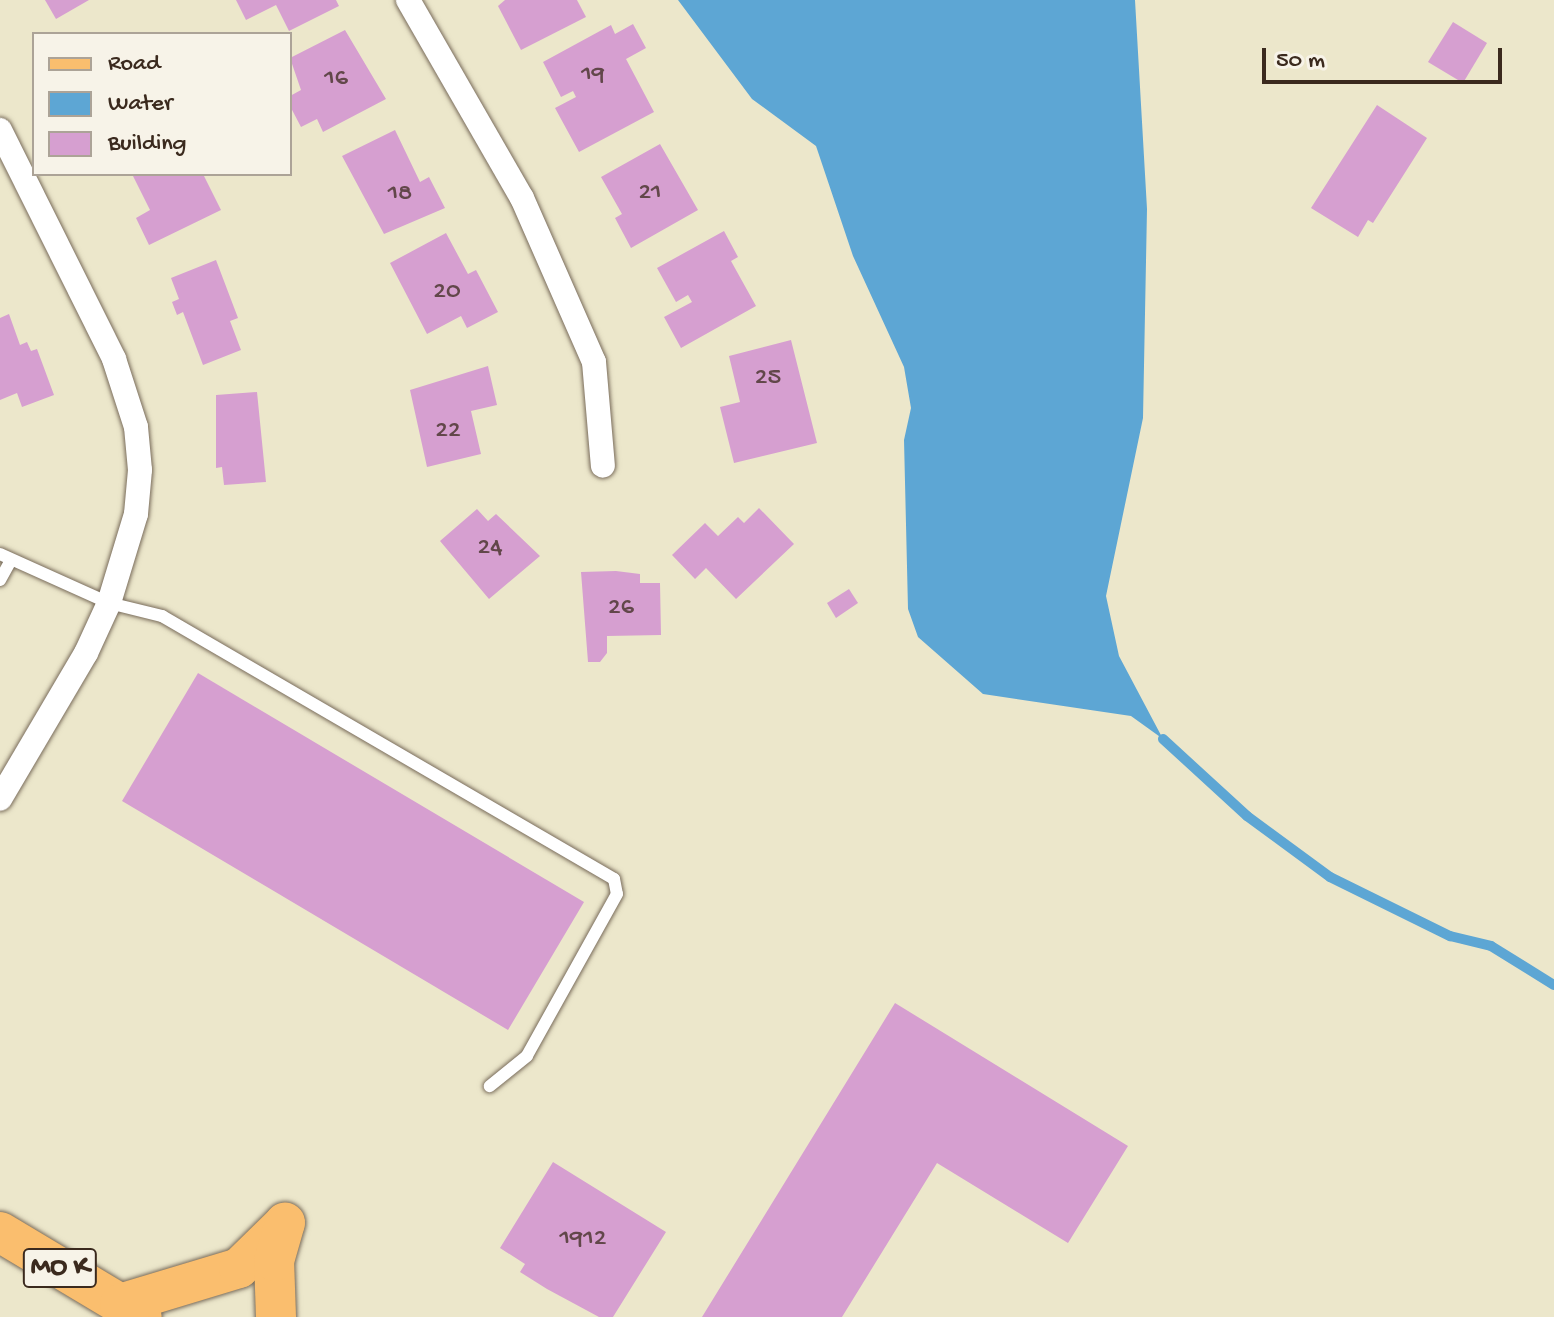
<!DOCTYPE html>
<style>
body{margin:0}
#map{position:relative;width:1554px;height:1317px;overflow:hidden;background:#ece7cb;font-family:"Gochi Hand",sans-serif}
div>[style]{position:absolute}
.water>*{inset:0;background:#5da6d4}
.stream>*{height:10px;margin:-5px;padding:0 5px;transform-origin:5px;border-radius:5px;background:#5da6d4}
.building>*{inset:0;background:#d69fd0}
.roads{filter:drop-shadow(0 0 2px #796c5b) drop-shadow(0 0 2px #796c5b)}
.service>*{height:12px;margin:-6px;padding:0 6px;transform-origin:6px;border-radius:6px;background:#fff}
.minor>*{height:24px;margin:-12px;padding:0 12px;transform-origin:12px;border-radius:12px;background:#fff}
.primary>*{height:40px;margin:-20px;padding:0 20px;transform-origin:20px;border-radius:20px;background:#fabe6e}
span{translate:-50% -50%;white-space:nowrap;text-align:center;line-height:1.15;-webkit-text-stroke:7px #f7f3e8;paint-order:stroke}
.number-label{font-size:26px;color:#62474a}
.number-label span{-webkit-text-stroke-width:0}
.shield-label span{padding:2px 6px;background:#f7f3e8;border:2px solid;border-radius:6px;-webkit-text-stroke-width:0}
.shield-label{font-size:28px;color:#3b2a1e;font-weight:700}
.legend{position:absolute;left:32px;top:32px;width:260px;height:144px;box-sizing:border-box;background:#f7f3e8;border:2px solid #aca397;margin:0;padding:10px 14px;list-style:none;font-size:24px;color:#3b2a1e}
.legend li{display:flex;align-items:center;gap:16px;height:40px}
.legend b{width:40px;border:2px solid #aca397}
.scale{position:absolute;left:1262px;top:48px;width:240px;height:36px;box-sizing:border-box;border:4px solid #3b2a1e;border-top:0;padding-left:10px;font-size:24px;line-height:28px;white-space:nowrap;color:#3b2a1e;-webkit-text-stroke:6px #f7f3e8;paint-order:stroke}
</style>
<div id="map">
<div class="water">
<div style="clip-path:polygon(678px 0,1135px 0,1147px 209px,1143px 418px,1106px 596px,1119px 656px,1163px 739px,1131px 716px,983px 694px,918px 637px,908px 609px,904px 440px,911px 408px,904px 367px,853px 256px,816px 146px,752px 99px)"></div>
</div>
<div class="stream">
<div style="left:1163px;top:739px;width:114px;rotate:42.5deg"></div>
<div style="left:1247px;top:816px;width:103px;rotate:36.3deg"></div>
<div style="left:1330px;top:877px;width:134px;rotate:26.2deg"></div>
<div style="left:1450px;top:936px;width:42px;rotate:13.7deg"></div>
<div style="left:1491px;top:946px;width:74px;rotate:31.8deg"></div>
</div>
<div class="building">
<div style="clip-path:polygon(45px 0,89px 0,56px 19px)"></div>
<div style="clip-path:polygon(236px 0,336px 0,339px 6px,289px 31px,276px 5px,246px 20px)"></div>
<div style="clip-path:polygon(505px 0,577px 0,586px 17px,521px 50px,498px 6px)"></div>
<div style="clip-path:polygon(1453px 22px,1487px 43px,1463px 83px,1428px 62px)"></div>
<div style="clip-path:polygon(633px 24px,646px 48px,626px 59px,654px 112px,579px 152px,555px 108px,576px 97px,573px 91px,561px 97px,543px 62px,611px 25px,615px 34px)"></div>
<div style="clip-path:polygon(345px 30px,386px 99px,323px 132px,317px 119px,301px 127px,290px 106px,290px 96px,301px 90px,290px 58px)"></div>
<div style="clip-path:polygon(1377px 105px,1427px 138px,1373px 223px,1368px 220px,1358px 237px,1311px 208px)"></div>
<div style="clip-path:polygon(395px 130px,420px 182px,429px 177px,445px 208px,384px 234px,342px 156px)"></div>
<div style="clip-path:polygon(660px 144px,698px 210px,631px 248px,615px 218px,622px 214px,601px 177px)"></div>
<div style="clip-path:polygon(132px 174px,203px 174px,221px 210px,149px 245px,136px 218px,150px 210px)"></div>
<div style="clip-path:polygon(724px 231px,738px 257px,731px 261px,756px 306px,681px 348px,664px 317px,692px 302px,688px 295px,676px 302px,657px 268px)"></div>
<div style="clip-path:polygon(446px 233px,468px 274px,476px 270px,498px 312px,467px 328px,461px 316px,427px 334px,390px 263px)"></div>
<div style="clip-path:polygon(216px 260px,238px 318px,230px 321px,241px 350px,203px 365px,183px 312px,177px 315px,172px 302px,179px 299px,171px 278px)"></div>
<div style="clip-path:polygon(9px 314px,20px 345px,27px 342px,31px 351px,37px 349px,54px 395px,22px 407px,17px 393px,0 400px,0 318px)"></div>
<div style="clip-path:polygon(791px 340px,817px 443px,734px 463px,720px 407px,740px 402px,729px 356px)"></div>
<div style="clip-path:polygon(488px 366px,497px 405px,471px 411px,481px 454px,427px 467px,410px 390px)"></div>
<div style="clip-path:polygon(257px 392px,266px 482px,224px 485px,222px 467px,216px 468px,216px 395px)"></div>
<div style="clip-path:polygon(759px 508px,794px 544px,736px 599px,706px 568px,695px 579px,672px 555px,705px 523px,718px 536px,738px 517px,744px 523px)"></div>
<div style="clip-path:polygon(477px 509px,488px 521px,496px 514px,540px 556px,489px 599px,440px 541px)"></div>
<div style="clip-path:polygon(616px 571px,640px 574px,640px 583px,660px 583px,661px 635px,607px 636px,607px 653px,600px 662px,588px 662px,581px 572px)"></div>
<div style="clip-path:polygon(849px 589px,858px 603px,836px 618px,827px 603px)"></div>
<div style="clip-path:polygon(198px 673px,584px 902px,508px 1030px,122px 801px)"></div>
<div style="clip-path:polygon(895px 1003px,1128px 1146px,1068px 1243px,937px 1163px,842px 1317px,702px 1317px)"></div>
<div style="clip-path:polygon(553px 1162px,666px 1232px,613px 1317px,599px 1317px,547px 1289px,520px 1272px,525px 1264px,500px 1248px)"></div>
</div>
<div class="roads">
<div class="service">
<div style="left:0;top:554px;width:120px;rotate:24.2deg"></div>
<div style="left:109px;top:603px;width:55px;rotate:13.8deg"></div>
<div style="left:162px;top:616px;width:523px;rotate:30.19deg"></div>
<div style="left:614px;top:879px;width:15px;rotate:79deg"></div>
<div style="left:617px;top:894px;width:185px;rotate:119.1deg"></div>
<div style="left:527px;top:1056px;width:48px;rotate:141deg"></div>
<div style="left:0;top:580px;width:23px;rotate:-61deg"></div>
</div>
<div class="minor">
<div style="left:408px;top:0;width:228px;rotate:60.1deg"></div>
<div style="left:522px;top:198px;width:179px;rotate:66.3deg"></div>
<div style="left:594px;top:362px;width:104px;rotate:85.1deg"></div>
<div style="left:0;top:130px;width:256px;rotate:63.5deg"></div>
<div style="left:114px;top:359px;width:71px;rotate:72.1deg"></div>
<div style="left:136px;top:427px;width:43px;rotate:84.7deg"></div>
<div style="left:140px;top:470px;width:44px;rotate:95.2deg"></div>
<div style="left:136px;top:514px;width:93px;rotate:106.9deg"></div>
<div style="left:109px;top:603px;width:55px;rotate:114.7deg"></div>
<div style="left:86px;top:653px;width:169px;rotate:120.5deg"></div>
</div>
<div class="primary">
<div style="left:0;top:1232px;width:165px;rotate:30.9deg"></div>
<div style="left:120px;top:1304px;width:124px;rotate:-16.8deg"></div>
<div style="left:239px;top:1268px;width:64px;rotate:-44.4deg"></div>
<div style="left:276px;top:1317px;width:56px;rotate:-92deg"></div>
<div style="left:274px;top:1261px;width:40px;rotate:-74deg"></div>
</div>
</div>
<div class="number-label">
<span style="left:593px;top:76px">19</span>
<span style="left:336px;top:80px">16</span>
<span style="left:650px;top:194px">21</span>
<span style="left:400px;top:195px">18</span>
<span style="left:447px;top:293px">20</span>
<span style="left:768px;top:379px">25</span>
<span style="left:448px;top:432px">22</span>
<span style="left:490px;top:549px">24</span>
<span style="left:621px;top:609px">26</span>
<span style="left:583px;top:1240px">1912</span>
</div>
<div class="shield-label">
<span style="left:60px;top:1268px">MO K</span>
</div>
<ul class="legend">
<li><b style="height:10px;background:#fabe6e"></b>Road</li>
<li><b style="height:22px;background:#5da6d4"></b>Water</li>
<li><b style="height:22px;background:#d69fd0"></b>Building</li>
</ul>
<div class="scale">50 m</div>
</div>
